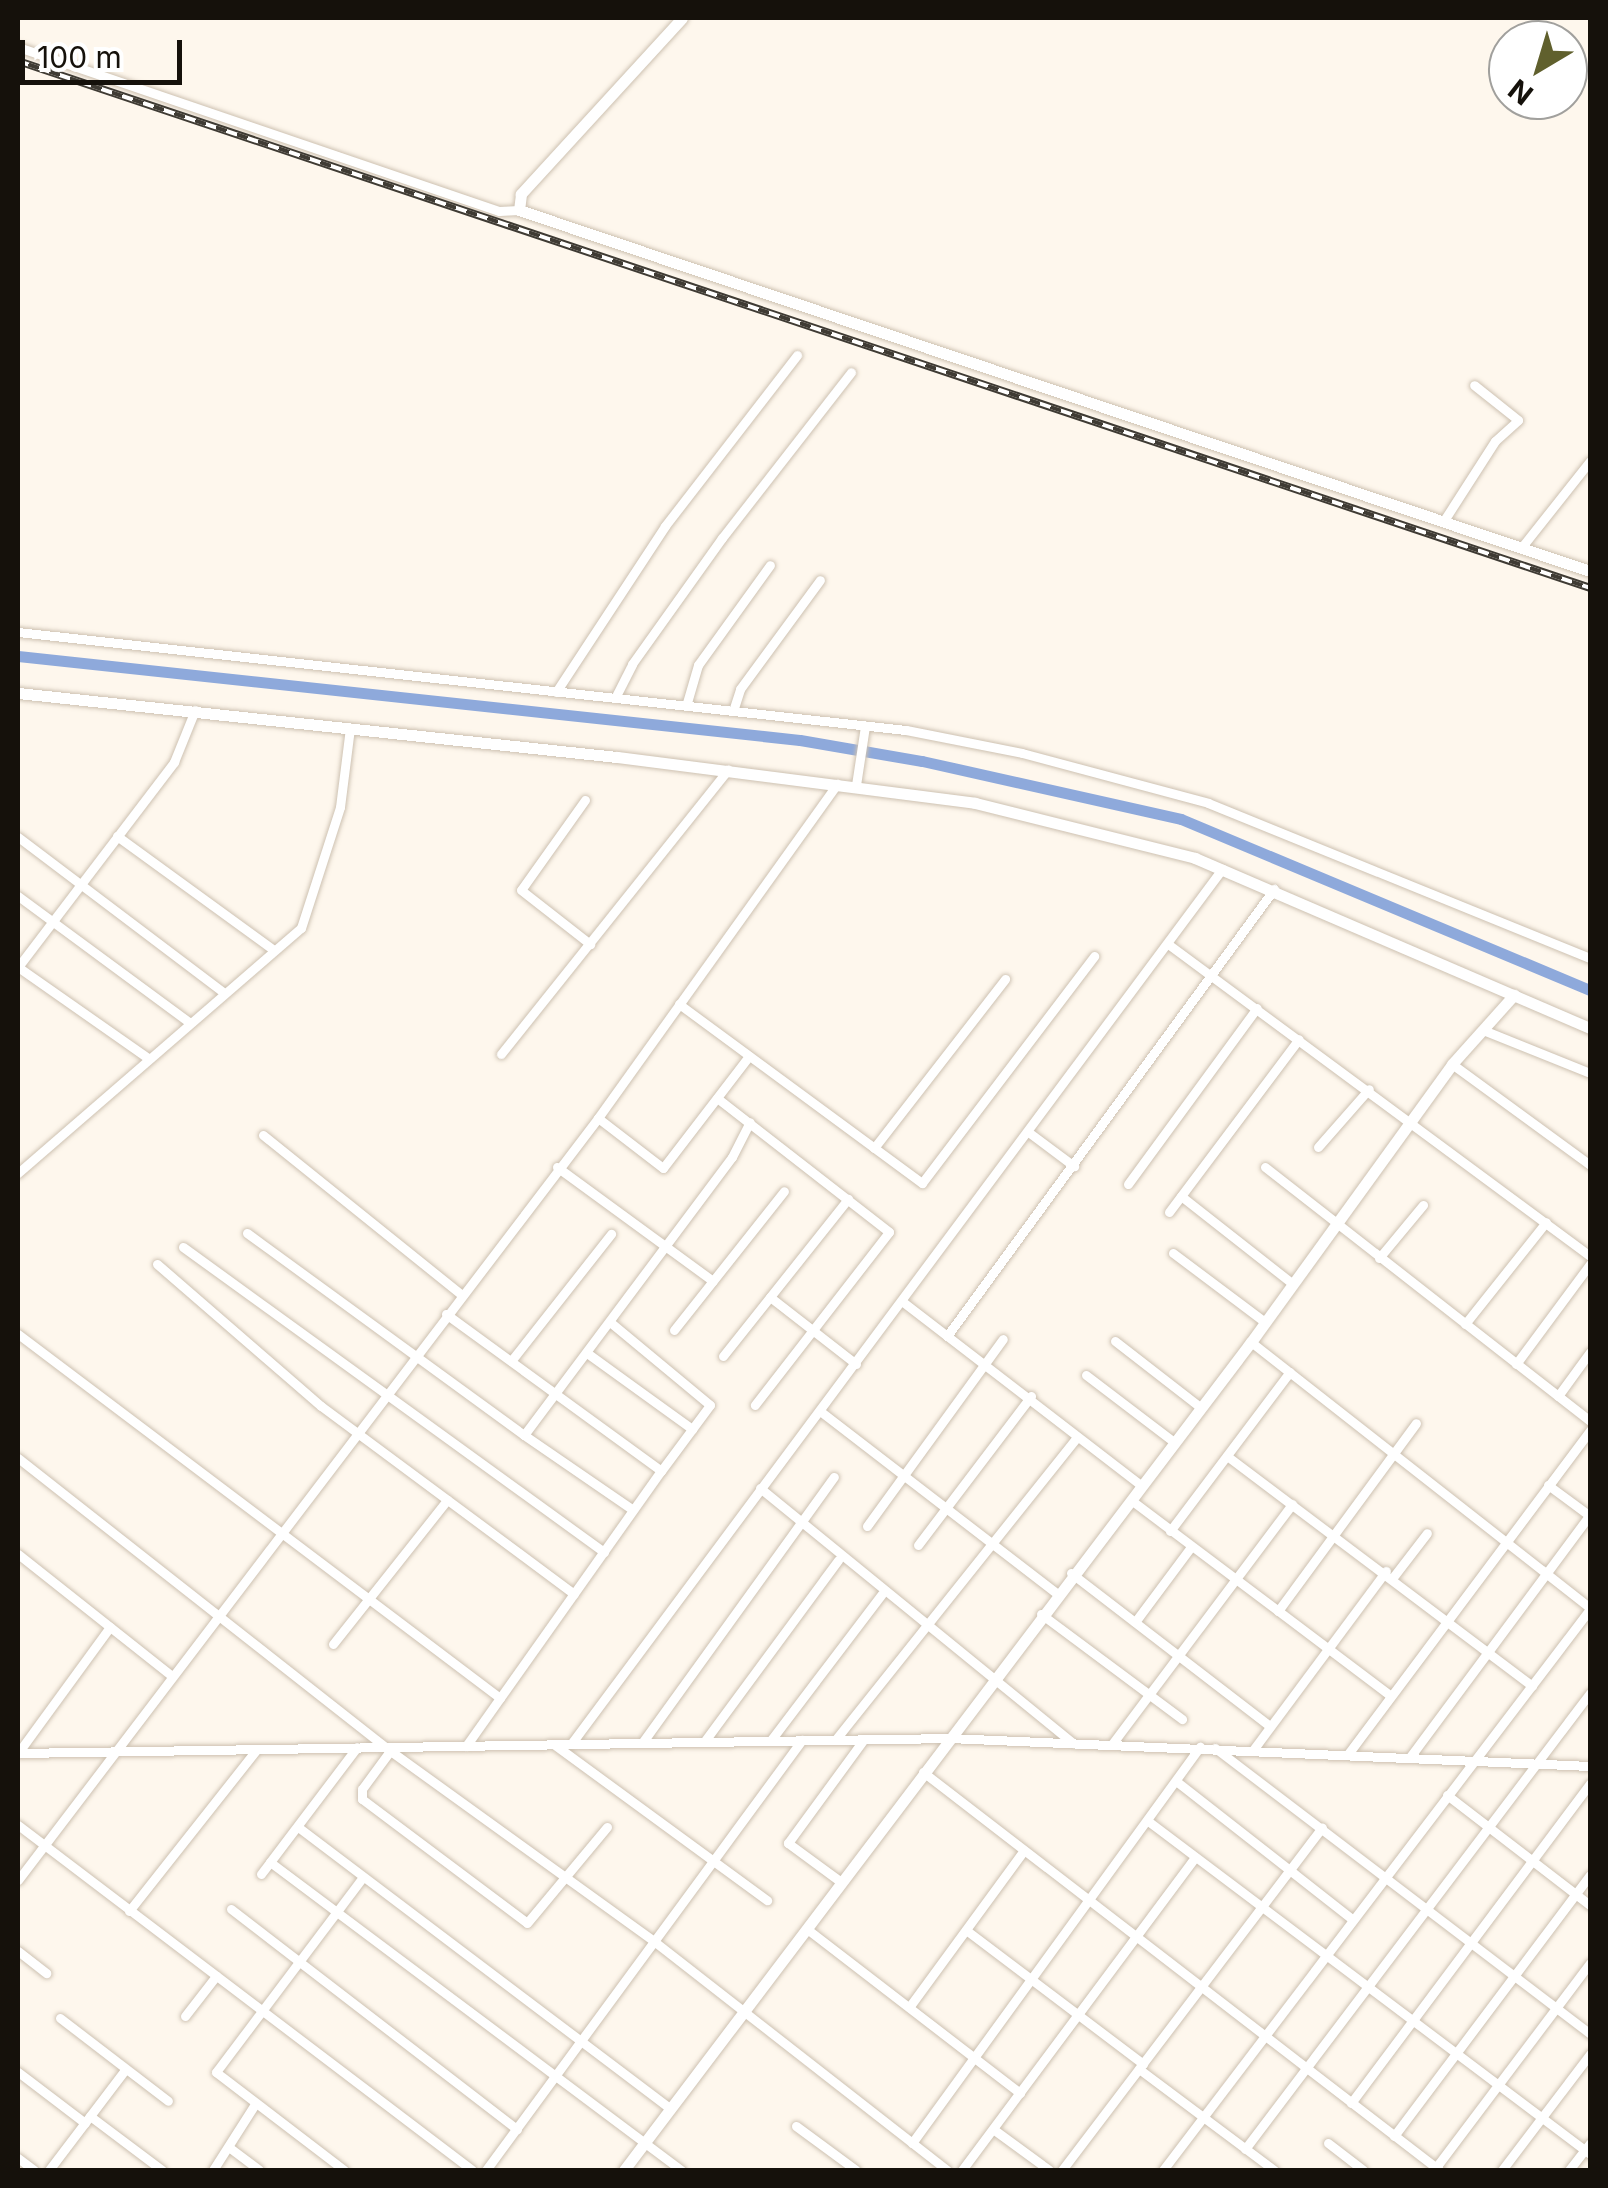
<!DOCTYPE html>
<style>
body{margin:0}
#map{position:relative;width:1608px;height:2188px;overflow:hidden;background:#fef7ed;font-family:Inter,sans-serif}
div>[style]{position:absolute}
.canal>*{height:11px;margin:-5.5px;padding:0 5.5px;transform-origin:5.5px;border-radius:5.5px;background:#8ea9db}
.roads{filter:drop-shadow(0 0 2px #cdc1b1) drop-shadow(0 0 2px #cdc1b1)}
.minor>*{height:9px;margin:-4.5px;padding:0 4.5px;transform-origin:4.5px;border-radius:4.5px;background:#fff}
.tertiary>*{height:11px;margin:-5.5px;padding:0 5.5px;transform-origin:5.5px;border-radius:5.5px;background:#fff}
.rail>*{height:8px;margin-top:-4px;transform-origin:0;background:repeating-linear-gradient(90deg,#fff 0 11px,#3f3b34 0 22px);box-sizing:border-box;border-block:2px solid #3f3b34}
span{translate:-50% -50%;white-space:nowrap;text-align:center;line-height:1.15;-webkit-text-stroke:10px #fff;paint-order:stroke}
.frame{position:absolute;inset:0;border:20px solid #15110b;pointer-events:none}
.north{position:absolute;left:1488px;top:20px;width:100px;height:100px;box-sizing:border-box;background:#fff;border:2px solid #a1a09d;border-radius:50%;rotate:218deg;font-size:28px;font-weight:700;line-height:40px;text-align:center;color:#15110b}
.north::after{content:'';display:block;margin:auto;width:35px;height:45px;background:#60602d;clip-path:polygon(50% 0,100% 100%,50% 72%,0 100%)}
.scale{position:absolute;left:20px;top:40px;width:162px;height:45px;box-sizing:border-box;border:5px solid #15110b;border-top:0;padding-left:12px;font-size:30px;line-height:35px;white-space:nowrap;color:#15110b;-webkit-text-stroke:8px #fff;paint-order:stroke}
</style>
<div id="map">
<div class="canal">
<div style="left:18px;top:656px;width:786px;rotate:6.13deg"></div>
<div style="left:800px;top:740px;width:124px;rotate:9.8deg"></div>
<div style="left:922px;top:761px;width:265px;rotate:12.6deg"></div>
<div style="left:1181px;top:819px;width:443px;rotate:22.7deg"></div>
</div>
<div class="roads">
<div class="minor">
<div style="left:18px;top:47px;width:508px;rotate:18.83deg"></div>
<div style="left:499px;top:211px;width:20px;rotate:-3deg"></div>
<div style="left:1443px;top:522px;width:96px;rotate:-57.3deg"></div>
<div style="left:1495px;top:441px;width:31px;rotate:-42deg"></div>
<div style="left:1518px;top:420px;width:56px;rotate:-141.5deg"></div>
<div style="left:1521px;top:548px;width:111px;rotate:-51.6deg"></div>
<div style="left:18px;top:632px;width:893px;rotate:6.3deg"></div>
<div style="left:906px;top:730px;width:118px;rotate:11.2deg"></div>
<div style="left:1022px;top:753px;width:193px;rotate:15deg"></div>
<div style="left:1208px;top:803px;width:412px;rotate:22.1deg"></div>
<div style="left:556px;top:692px;width:199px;rotate:-56.7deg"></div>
<div style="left:665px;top:526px;width:216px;rotate:-52.3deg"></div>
<div style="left:615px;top:698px;width:38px;rotate:-63deg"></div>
<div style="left:632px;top:664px;width:155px;rotate:-54.5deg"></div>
<div style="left:722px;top:538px;width:210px;rotate:-52.1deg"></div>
<div style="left:686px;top:706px;width:43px;rotate:-73.7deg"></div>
<div style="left:698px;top:665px;width:123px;rotate:-54.2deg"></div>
<div style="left:733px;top:711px;width:23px;rotate:-72deg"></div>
<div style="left:740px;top:689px;width:135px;rotate:-53.7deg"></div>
<div style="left:856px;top:785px;width:60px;rotate:-81.3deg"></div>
<div style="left:585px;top:800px;width:110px;rotate:125.4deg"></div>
<div style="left:521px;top:890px;width:88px;rotate:38deg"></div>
<div style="left:117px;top:836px;width:194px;rotate:36deg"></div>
<div style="left:18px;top:837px;width:257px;rotate:37.1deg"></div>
<div style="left:18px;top:896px;width:212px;rotate:36.4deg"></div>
<div style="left:1168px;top:944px;width:525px;rotate:36.48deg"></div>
<div style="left:18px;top:967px;width:258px;rotate:-52.7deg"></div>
<div style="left:174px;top:762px;width:56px;rotate:-68deg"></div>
<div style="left:18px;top:967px;width:159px;rotate:35deg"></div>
<div style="left:679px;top:1004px;width:302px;rotate:36.4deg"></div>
<div style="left:922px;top:1183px;width:285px;rotate:-52.8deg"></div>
<div style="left:1483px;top:1030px;width:115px;rotate:21.9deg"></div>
<div style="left:501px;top:1054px;width:364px;rotate:-51.4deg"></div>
<div style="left:1452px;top:1064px;width:171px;rotate:36.2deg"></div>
<div style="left:717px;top:1098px;width:218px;rotate:37.9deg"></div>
<div style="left:889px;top:1232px;width:219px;rotate:127.8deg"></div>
<div style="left:598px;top:1118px;width:82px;rotate:37.6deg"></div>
<div style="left:663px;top:1168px;width:141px;rotate:-52.5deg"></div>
<div style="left:1031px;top:1134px;width:54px;rotate:36.7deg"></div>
<div style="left:263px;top:1135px;width:254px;rotate:38.8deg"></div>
<div style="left:1318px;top:1147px;width:77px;rotate:-48.7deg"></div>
<div style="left:874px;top:1148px;width:214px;rotate:-52.2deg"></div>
<div style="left:557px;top:1167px;width:193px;rotate:36.2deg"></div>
<div style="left:1265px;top:1167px;width:412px;rotate:38deg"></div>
<div style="left:18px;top:1173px;width:374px;rotate:-40.9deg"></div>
<div style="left:301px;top:928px;width:127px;rotate:-72.1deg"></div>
<div style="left:340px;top:807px;width:80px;rotate:-82.8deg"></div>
<div style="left:1128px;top:1184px;width:218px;rotate:-53.8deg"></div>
<div style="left:1181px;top:1196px;width:142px;rotate:38.2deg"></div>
<div style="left:1169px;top:1212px;width:216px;rotate:-53.1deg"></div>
<div style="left:247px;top:1233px;width:343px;rotate:36.1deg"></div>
<div style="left:524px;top:1435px;width:347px;rotate:-53.2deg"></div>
<div style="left:732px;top:1157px;width:39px;rotate:-63deg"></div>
<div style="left:183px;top:1247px;width:520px;rotate:35.92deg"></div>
<div style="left:1173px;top:1253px;width:115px;rotate:36.9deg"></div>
<div style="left:1379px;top:1258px;width:69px;rotate:-50.3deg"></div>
<div style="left:157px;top:1264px;width:217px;rotate:40.9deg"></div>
<div style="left:321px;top:1406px;width:315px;rotate:36.6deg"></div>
<div style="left:770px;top:1297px;width:109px;rotate:37.9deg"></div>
<div style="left:903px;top:1302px;width:300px;rotate:37.6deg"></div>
<div style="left:446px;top:1314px;width:266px;rotate:36.1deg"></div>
<div style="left:661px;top:1471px;width:82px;rotate:-53.4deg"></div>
<div style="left:710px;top:1405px;width:130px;rotate:-140.3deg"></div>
<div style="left:1465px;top:1324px;width:130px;rotate:-51.5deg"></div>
<div style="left:674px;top:1330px;width:177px;rotate:-51.6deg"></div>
<div style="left:18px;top:1334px;width:604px;rotate:37.06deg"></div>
<div style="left:947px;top:1336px;width:554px;rotate:-53.81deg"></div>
<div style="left:1115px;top:1341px;width:108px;rotate:37.8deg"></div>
<div style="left:1251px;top:1342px;width:431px;rotate:38.1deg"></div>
<div style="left:587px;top:1353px;width:130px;rotate:35.9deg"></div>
<div style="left:723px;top:1356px;width:201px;rotate:-51.5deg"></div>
<div style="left:511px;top:1361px;width:162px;rotate:-51.8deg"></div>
<div style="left:1516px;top:1364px;width:124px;rotate:-53.5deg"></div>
<div style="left:1086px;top:1375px;width:111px;rotate:37.3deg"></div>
<div style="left:1558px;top:1396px;width:54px;rotate:-54deg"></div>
<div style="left:820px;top:1411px;width:298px;rotate:37.6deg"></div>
<div style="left:524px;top:1435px;width:132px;rotate:34.5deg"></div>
<div style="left:1227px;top:1456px;width:382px;rotate:37deg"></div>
<div style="left:18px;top:1458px;width:467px;rotate:38.2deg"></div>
<div style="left:385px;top:1747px;width:333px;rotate:35.8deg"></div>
<div style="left:655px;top:1942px;width:370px;rotate:38deg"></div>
<div style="left:1548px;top:1485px;width:52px;rotate:36.4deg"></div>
<div style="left:760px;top:1488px;width:404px;rotate:39.2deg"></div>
<div style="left:1131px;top:1500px;width:322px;rotate:37deg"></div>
<div style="left:867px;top:1526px;width:231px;rotate:-54deg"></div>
<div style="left:1170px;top:1531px;width:199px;rotate:-53deg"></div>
<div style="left:918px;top:1545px;width:187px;rotate:-52.8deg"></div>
<div style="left:18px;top:1554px;width:196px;rotate:38.4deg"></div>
<div style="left:1071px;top:1573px;width:251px;rotate:37.6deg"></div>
<div style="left:1394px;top:1576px;width:54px;rotate:-52.5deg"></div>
<div style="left:1278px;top:1611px;width:233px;rotate:-53.7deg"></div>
<div style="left:1041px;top:1614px;width:176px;rotate:36.7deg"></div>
<div style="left:1135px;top:1622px;width:94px;rotate:-53.3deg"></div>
<div style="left:333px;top:1644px;width:184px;rotate:-51.6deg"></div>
<div style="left:836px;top:1739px;width:386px;rotate:-51.4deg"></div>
<div style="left:771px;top:1740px;width:183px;rotate:-52.8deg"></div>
<div style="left:704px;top:1742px;width:226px;rotate:-53.6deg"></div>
<div style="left:642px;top:1743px;width:328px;rotate:-54.2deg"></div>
<div style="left:571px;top:1744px;width:1091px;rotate:-53.35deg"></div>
<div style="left:1112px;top:1744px;width:300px;rotate:-53.1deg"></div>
<div style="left:555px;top:1745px;width:263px;rotate:36.2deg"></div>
<div style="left:466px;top:1746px;width:337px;rotate:-54.7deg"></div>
<div style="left:1215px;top:1748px;width:472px;rotate:37.3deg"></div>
<div style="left:1253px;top:1750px;width:223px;rotate:-53.4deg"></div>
<div style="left:390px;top:1751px;width:47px;rotate:126.4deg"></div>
<div style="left:362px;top:1789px;width:10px;rotate:90deg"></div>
<div style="left:362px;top:1799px;width:206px;rotate:36.9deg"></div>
<div style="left:527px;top:1923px;width:125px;rotate:-50.2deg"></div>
<div style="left:18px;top:1753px;width:931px;rotate:-0.92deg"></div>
<div style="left:949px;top:1738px;width:642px;rotate:2.5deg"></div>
<div style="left:18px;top:1753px;width:156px;rotate:-53.9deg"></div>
<div style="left:1348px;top:1754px;width:404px;rotate:-53.2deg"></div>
<div style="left:1410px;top:1757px;width:302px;rotate:-53.4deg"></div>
<div style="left:923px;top:1772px;width:652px;rotate:37.64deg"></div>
<div style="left:1176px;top:1781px;width:224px;rotate:38.1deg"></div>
<div style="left:1447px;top:1795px;width:180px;rotate:37.6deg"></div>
<div style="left:1148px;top:1821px;width:553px;rotate:36.99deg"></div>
<div style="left:18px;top:1825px;width:570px;rotate:37.23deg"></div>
<div style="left:298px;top:1827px;width:466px;rotate:37.1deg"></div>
<div style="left:270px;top:1862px;width:514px;rotate:36.85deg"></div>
<div style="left:261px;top:1874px;width:159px;rotate:-52.9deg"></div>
<div style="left:18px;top:1880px;width:958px;rotate:-52.72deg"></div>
<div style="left:598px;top:1118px;width:411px;rotate:-54.4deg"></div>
<div style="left:841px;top:1882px;width:66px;rotate:-143.7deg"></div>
<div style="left:788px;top:1843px;width:129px;rotate:-53.8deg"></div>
<div style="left:231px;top:1909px;width:361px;rotate:37.6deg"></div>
<div style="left:129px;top:1911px;width:206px;rotate:-51.7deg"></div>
<div style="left:807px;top:1929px;width:269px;rotate:37.6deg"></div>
<div style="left:966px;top:1930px;width:222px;rotate:37.1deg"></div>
<div style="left:18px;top:1951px;width:36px;rotate:38deg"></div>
<div style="left:910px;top:2006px;width:193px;rotate:-53.8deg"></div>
<div style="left:185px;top:2016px;width:51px;rotate:-52.2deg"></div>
<div style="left:60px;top:2018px;width:136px;rotate:37.5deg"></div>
<div style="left:1139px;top:2069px;width:169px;rotate:36.8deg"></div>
<div style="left:18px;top:2072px;width:84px;rotate:37.3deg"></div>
<div style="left:1351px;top:2103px;width:399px;rotate:-53.2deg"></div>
<div style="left:90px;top:2116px;width:90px;rotate:36.9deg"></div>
<div style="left:796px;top:2126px;width:74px;rotate:36.3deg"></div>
<div style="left:993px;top:2129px;width:69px;rotate:36.2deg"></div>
<div style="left:1394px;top:2136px;width:326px;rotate:-53.1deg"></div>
<div style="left:912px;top:2143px;width:490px;rotate:-54deg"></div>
<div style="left:1328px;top:2143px;width:44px;rotate:37.6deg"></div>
<div style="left:230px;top:2148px;width:36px;rotate:37deg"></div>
<div style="left:1245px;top:2149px;width:572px;rotate:-52.89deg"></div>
<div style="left:18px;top:2158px;width:20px;rotate:37deg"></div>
<div style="left:49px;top:2170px;width:126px;rotate:-52.8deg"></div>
<div style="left:213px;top:2170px;width:78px;rotate:-57.5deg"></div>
<div style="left:344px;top:2170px;width:161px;rotate:-142.6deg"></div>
<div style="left:216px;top:2072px;width:243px;rotate:-53deg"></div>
<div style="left:486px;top:2170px;width:534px;rotate:-53.69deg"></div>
<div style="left:962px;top:2170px;width:390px;rotate:-53.3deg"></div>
<div style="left:1062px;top:2170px;width:430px;rotate:-52.8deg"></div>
<div style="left:1163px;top:2170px;width:705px;rotate:-52.72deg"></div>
<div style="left:1434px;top:2170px;width:259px;rotate:-53deg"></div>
<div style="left:1502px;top:2170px;width:146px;rotate:-52.8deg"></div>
<div style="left:1569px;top:2170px;width:34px;rotate:-52deg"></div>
</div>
<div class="tertiary">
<div style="left:682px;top:18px;width:239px;rotate:132.5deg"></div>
<div style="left:521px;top:194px;width:16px;rotate:97deg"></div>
<div style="left:519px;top:210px;width:1130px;rotate:18.63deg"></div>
<div style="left:18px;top:693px;width:602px;rotate:6.1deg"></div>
<div style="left:617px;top:757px;width:361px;rotate:7.3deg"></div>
<div style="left:975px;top:803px;width:227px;rotate:14deg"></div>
<div style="left:1195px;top:858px;width:430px;rotate:23.3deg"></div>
<div style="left:624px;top:2170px;width:1039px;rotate:-52.87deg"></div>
<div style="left:1251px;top:1342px;width:343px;rotate:-54.1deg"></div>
<div style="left:1452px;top:1064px;width:93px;rotate:-48.1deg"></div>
</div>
</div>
<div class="rail">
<div style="left:18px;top:61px;width:1658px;rotate:18.53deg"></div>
</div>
<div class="frame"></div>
<div class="north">N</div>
<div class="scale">100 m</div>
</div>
